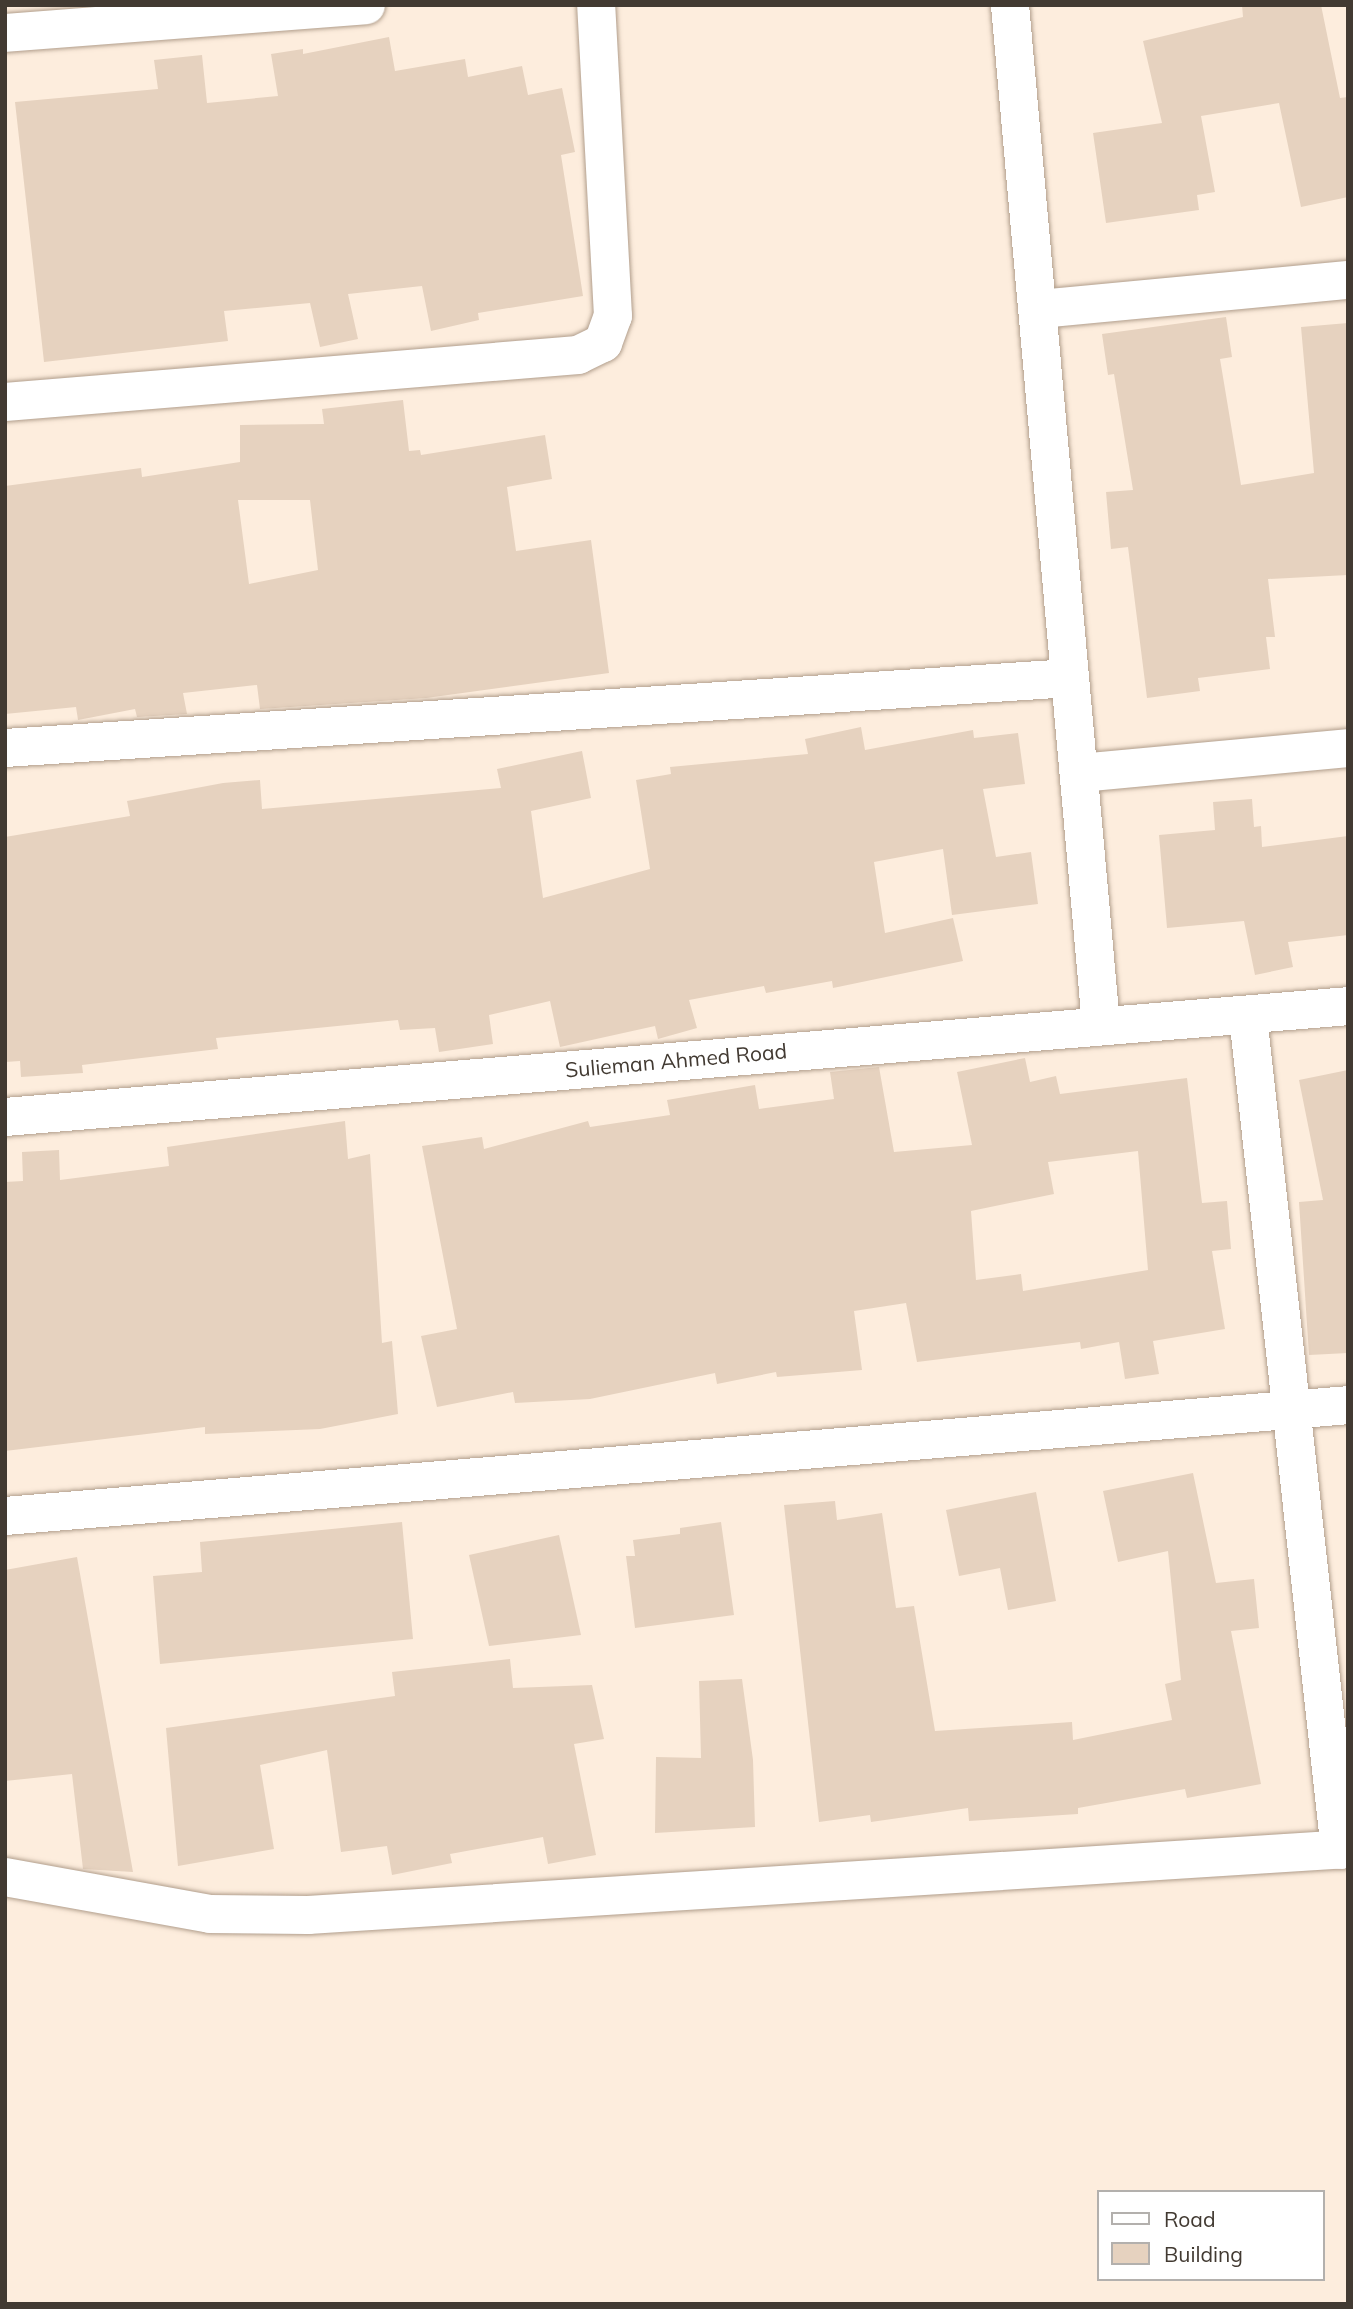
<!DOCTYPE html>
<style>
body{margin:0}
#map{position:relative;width:1353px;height:2309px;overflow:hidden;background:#fdeddd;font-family:Mulish,sans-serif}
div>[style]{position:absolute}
.building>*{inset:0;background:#e6d2bf}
.roads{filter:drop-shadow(0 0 2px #b19e8c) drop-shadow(0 0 2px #b19e8c)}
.street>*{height:38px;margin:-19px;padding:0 19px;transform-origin:19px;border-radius:19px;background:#fff}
span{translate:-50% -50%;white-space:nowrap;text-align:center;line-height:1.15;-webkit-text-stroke:5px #fff;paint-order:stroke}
.street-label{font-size:21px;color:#423a32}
.frame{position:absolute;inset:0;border:7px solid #423a32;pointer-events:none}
.legend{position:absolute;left:1097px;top:2190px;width:228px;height:91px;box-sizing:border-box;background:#fff;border:2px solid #b3b0ad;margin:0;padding:9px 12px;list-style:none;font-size:21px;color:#423a32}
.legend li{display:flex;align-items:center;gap:14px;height:35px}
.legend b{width:35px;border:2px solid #b3b0ad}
</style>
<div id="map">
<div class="building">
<div style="clip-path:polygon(1242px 5px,1321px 5px,1340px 98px,1348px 97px,1348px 197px,1301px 207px,1279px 103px,1201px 116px,1215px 192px,1197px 195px,1199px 210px,1106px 223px,1093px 133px,1162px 123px,1143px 41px,1243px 17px)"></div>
<div style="clip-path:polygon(389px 37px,395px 71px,465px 59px,468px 77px,522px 66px,528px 95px,562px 88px,575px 152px,561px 155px,583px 296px,478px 313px,479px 320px,431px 331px,422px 286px,348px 294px,358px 339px,320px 347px,310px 303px,224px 311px,228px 341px,44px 362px,15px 102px,158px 89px,154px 60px,202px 55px,207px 103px,278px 96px,271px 54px,303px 49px,303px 54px)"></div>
<div style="clip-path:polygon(1226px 317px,1232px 357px,1220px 359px,1241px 485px,1314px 473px,1301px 327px,1348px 323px,1348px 575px,1268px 579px,1275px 637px,1266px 637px,1270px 669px,1198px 678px,1200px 691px,1147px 698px,1128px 547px,1111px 549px,1106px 492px,1133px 490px,1114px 374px,1108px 375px,1102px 334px)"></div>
<div style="clip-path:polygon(evenodd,403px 400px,409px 451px,420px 450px,421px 455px,545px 435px,552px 479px,507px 487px,516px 551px,591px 540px,609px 673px,426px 698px,260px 709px,257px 685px,183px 693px,187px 714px,137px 717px,135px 709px,78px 720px,76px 707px,5px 714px,5px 486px,141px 468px,142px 477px,240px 462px,240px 425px,324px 424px,322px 409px,403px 400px,238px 500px,310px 500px,318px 570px,249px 584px,238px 500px)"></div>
<div style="clip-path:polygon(861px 727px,865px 750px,973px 730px,974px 738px,1018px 733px,1025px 784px,983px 789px,996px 857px,1031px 852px,1038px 904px,952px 915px,943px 849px,874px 862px,885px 933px,953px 918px,963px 961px,833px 988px,832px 981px,766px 993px,764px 986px,689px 1000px,697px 1028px,658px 1039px,655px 1026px,560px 1047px,550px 1001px,489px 1015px,493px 1044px,439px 1052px,435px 1028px,400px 1030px,398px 1020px,216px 1038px,218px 1049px,82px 1065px,83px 1073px,21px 1077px,20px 1061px,5px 1062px,5px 837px,130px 816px,127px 801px,223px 783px,260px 780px,262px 809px,501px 788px,497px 769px,582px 751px,591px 798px,531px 811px,543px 898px,650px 869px,636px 780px,671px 774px,670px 767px,808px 754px,805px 739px)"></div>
<div style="clip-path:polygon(1252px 799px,1254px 827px,1261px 826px,1262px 847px,1348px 836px,1348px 935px,1288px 942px,1293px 967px,1255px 975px,1244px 921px,1167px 928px,1159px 835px,1215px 830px,1213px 802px)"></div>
<div style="clip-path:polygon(evenodd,1025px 1058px,1030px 1082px,1056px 1076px,1060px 1094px,1187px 1078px,1202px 1203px,1227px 1201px,1231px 1249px,1212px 1251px,1225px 1329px,1153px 1341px,1159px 1374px,1125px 1379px,1119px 1342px,1081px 1349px,1080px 1342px,917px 1362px,906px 1303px,854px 1311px,862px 1370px,777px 1377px,776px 1372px,717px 1384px,715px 1373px,590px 1399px,515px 1403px,513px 1392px,437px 1407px,421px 1336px,457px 1329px,422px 1146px,482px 1137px,484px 1149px,588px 1121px,590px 1127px,670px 1115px,667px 1100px,755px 1085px,759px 1109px,834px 1099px,830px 1072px,879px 1067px,894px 1152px,972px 1145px,957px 1072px,1025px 1058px,1138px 1151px,1148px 1270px,1023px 1291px,1021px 1274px,976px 1280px,971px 1211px,1054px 1194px,1048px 1162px,1138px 1151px)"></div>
<div style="clip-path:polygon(1348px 1070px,1348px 1353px,1309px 1355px,1299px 1202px,1323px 1200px,1299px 1080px)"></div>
<div style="clip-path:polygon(345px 1121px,348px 1159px,370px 1154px,382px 1343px,392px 1341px,398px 1414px,320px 1429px,205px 1434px,205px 1427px,5px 1451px,5px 1182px,23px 1181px,22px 1152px,59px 1150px,60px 1180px,169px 1166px,167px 1147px)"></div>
<div style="clip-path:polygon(1193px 1473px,1216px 1583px,1254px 1579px,1259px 1628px,1231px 1631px,1261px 1784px,1187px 1798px,1185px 1789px,1078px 1808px,1078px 1814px,969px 1821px,968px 1808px,871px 1822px,870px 1815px,819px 1822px,784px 1505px,835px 1501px,837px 1520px,882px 1513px,896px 1608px,914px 1606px,935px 1731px,1072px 1722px,1073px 1740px,1172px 1720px,1165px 1684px,1181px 1680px,1168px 1551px,1118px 1562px,1103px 1491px)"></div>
<div style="clip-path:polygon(1036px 1492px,1056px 1601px,1008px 1610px,1000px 1568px,959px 1576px,946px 1510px)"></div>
<div style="clip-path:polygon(402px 1522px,413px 1639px,160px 1664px,153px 1576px,202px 1572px,200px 1542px)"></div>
<div style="clip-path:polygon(721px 1522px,734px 1615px,635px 1628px,626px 1556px,635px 1556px,633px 1540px,680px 1534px,680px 1528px)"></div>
<div style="clip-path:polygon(559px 1535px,581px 1635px,489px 1646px,469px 1555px)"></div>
<div style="clip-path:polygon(77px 1557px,133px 1872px,83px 1869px,72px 1774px,5px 1781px,5px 1570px)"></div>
<div style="clip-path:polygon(510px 1659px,513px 1688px,592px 1685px,604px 1739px,574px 1744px,596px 1855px,548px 1864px,543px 1837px,450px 1854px,452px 1863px,392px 1875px,387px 1846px,341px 1852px,327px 1750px,260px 1765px,274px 1849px,178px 1866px,166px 1728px,395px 1696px,392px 1672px)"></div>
<div style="clip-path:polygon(742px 1679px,753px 1760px,755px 1827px,655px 1833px,656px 1757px,701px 1758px,699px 1681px)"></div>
</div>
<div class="roads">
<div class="street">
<div style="left:1010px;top:5px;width:1024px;rotate:84.9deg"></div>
<div style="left:5px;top:33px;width:362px;rotate:-4.4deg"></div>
<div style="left:1040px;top:309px;width:309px;rotate:-5.4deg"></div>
<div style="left:5px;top:402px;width:575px;rotate:-4.69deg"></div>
<div style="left:578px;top:355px;width:28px;rotate:-26deg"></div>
<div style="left:603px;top:343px;width:29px;rotate:-70deg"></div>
<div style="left:613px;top:316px;width:311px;rotate:-93.1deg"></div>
<div style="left:5px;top:748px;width:1066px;rotate:-3.76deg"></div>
<div style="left:1080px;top:773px;width:269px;rotate:-5.3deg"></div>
<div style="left:1248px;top:1016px;width:839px;rotate:83.71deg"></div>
<div style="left:5px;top:1117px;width:1348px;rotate:-4.72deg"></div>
<div style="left:5px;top:1516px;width:1348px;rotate:-4.72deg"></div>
<div style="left:5px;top:1877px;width:208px;rotate:10.2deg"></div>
<div style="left:210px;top:1914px;width:98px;rotate:0.6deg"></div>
<div style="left:308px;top:1915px;width:1042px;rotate:-3.63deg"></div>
</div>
</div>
<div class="street-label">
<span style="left:676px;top:1060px;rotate:-5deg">Sulieman Ahmed Road</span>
</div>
<div class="frame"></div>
<ul class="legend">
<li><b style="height:9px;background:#fff"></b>Road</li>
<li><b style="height:19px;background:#e6d2bf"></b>Building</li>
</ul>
</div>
